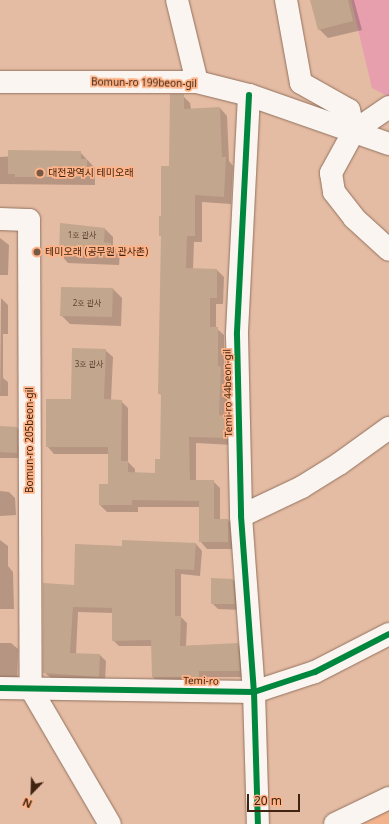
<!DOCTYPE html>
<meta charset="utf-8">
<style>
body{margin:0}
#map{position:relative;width:389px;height:824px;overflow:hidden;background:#e4bba3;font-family:"Noto Sans","Noto Sans KR",sans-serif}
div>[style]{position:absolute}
.built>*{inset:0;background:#f1b28c}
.green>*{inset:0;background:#e79fae}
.shadow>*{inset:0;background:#0003}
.building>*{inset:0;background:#c2a68e}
.roads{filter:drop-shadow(0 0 1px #91725e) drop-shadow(0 0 1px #91725e)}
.minor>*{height:22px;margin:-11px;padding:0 11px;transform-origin:11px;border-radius:11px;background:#fbf5f1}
.cycleway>*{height:6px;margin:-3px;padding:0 3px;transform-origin:3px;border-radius:3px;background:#00873e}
.dots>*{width:11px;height:11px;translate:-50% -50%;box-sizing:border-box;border:2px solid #ffb388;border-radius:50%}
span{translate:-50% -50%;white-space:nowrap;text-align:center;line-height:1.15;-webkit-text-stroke:3.5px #ffb388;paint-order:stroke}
.number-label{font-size:8px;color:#604430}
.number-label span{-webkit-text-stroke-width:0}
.street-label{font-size:10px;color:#402311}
.poi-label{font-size:10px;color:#402311}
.left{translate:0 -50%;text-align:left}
.north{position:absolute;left:12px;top:772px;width:40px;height:40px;-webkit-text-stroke:3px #ffb388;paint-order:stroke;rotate:203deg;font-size:11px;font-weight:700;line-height:16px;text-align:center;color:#402311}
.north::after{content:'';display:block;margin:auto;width:14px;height:18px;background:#402311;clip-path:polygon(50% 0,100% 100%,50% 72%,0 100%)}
.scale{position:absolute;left:247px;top:794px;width:53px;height:18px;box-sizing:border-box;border:2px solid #402311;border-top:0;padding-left:5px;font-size:12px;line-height:14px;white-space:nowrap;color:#402311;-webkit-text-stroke:3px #ffb388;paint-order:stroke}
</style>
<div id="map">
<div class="built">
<div style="clip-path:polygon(389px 810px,389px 824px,364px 824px)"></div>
</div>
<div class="green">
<div style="clip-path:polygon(351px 0,389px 0,389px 97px,372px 88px)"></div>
</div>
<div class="shadow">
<div style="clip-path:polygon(311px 0,354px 0,362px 30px,328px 38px,319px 29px)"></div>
<div style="clip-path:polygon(183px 96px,190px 103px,191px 109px,220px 108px,227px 116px,229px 161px,233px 166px,231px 204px,202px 202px,202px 242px,194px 242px,193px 269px,217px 270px,224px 277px,223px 304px,216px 304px,216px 328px,224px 335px,224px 371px,228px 375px,226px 417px,233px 424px,233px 445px,196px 443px,196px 481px,213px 481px,220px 488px,220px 520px,228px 520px,235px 527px,235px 549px,207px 549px,200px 541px,200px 507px,138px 507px,138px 512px,107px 512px,100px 505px,108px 485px,109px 454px,54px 454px,47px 446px,72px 400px,105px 350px,113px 357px,111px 400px,121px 401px,128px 408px,128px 462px,135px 469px,135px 473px,156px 474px,161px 460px,162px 396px,159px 393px,162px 238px,160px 235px)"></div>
<div style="clip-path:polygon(80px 152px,95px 168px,95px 185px,0 184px,0 157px)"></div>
<div style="clip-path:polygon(105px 229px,113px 237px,113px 246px,120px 253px,119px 265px,68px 263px,60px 254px)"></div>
<div style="clip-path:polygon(0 238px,9px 245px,8px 275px,0 275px)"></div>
<div style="clip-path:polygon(113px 289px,122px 298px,121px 326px,70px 324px,61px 315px)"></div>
<div style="clip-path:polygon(1px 298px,8px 305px,8px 334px,3px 334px,3px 378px,8px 382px,8px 396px,0 396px)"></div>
<div style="clip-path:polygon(0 428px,17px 428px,23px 434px,23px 458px,0 458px)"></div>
<div style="clip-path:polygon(0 491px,9px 492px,15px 498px,16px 515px,0 516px)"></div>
<div style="clip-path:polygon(0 540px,8px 546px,8px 566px,13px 572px,14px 609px,0 609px)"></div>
<div style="clip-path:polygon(196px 544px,202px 551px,200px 576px,181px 574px,181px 617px,187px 623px,186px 646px,237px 644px,244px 650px,246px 677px,205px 677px,205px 682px,159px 683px,153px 677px,152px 646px,119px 646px,113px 640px,113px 613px,78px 612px,76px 654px,100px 655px,106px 661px,105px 683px,51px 678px,44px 672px,75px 586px,123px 547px)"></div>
<div style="clip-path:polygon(233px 580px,239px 586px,241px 610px,218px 609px,212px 603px)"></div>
<div style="clip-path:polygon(0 643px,11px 643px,18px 649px,17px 681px,0 681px)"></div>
</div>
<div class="building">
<div style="clip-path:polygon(310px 0,348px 0,353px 21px,318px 30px)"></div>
<div style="clip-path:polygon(170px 94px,184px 94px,184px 109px,220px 107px,222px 157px,226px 157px,224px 197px,195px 195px,195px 236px,187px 236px,186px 268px,217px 269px,217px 298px,210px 298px,210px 327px,218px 327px,218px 366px,221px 367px,219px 415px,226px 416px,227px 438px,189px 437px,190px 480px,214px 480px,214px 519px,228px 519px,228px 542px,199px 542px,199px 501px,132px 500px,132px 505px,99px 505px,99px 484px,108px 484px,108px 447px,46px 447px,46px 399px,71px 399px,72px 348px,106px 349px,104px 399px,122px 400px,121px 461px,128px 461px,128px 472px,155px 473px,155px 459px,160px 459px,161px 394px,158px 394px,161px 236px,159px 236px,159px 216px,161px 216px,161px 166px,169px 166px)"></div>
<div style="clip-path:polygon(8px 150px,81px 151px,81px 159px,87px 159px,87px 177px,15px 177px,15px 174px,8px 174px)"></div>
<div style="clip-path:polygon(60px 223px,105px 228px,104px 242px,111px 243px,111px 257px,59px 255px)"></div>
<div style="clip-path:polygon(61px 287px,113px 288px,112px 317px,60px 316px)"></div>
<div style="clip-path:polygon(0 426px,17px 427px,17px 453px,0 452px)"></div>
<div style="clip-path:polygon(122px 540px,196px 543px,194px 570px,175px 569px,175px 616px,181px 616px,180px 646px,238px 643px,240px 671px,199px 671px,199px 677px,152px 677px,151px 640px,112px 641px,112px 608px,73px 607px,70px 653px,100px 654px,99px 677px,43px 673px,43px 583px,74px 585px,75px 544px,122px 546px)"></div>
<div style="clip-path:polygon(211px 578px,233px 579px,235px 604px,211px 604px)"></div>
</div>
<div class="roads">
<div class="minor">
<div style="left:177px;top:0;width:84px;rotate:76.3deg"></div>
<div style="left:286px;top:0;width:84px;rotate:79.8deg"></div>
<div style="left:301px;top:83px;width:55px;rotate:29.4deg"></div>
<div style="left:349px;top:110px;width:22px;rotate:77deg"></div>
<div style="left:0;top:82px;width:197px"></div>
<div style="left:197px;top:82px;width:54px;rotate:14deg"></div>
<div style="left:249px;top:95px;width:148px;rotate:19.3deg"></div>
<div style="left:249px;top:95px;width:240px;rotate:92.9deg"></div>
<div style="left:237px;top:335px;width:181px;rotate:88.7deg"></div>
<div style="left:241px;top:516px;width:176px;rotate:85.8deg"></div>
<div style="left:254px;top:692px;width:132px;rotate:88.3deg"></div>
<div style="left:389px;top:107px;width:42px;rotate:145.6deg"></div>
<div style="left:354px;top:131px;width:48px;rotate:118.7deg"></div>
<div style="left:331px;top:173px;width:19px;rotate:81deg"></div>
<div style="left:334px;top:192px;width:33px;rotate:52deg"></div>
<div style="left:354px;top:218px;width:47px;rotate:42.4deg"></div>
<div style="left:0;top:219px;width:29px;rotate:2deg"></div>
<div style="left:29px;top:220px;width:469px;rotate:89.8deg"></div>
<div style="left:31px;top:689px;width:156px;rotate:59.7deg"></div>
<div style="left:241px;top:516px;width:68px;rotate:-25.4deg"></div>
<div style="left:302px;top:487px;width:44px;rotate:-31.9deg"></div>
<div style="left:339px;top:464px;width:62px;rotate:-35.8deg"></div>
<div style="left:0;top:688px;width:254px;rotate:0.9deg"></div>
<div style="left:254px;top:692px;width:64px;rotate:-18.2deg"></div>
<div style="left:315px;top:672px;width:83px;rotate:-27.2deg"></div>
<div style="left:335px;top:824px;width:60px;rotate:-25.7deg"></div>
</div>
</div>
<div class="cycleway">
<div style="left:249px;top:95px;width:240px;rotate:92.9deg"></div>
<div style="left:237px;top:335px;width:181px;rotate:88.7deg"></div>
<div style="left:241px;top:516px;width:176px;rotate:85.8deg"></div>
<div style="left:254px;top:692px;width:132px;rotate:88.3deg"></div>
<div style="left:0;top:688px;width:254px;rotate:0.9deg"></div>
<div style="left:254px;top:692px;width:64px;rotate:-18.2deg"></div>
<div style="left:315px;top:672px;width:83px;rotate:-27.2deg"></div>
</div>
<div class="dots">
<div style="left:40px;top:173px;background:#795844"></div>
<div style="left:37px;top:252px;background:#795844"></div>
</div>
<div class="number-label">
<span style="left:82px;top:235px">1호 관사</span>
<span style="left:87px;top:303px">2호 관사</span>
<span style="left:89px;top:364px">3호 관사</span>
</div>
<div class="street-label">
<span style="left:144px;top:83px;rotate:1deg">Bomun-ro 199beon-gil</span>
<span style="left:228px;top:393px;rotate:-91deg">Temi-ro 44beon-gil</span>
<span style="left:30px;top:440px;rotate:-90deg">Bomun-ro 205beon-gil</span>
<span style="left:201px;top:681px;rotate:1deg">Temi-ro</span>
</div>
<div class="poi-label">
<span class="left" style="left:48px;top:173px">대전광역시 테미오래</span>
<span class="left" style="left:45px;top:252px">테미오래 (공무원 관사촌)</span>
</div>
<div class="north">N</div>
<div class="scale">20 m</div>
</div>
